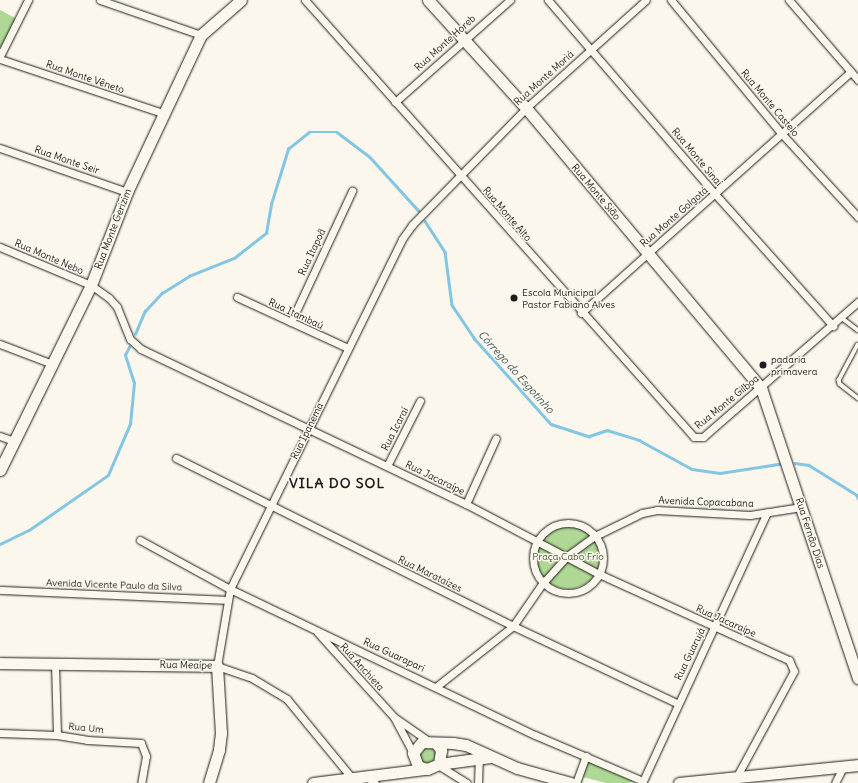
<!DOCTYPE html>
<meta charset="utf-8">
<style>
body{margin:0}
#map{position:relative;width:858px;height:783px;overflow:hidden;background:#fbf7ec;font-family:Delius,sans-serif}
div>[style]{position:absolute}
.green>*{inset:0;background:#afd895}
.round{border-radius:50%}
.stream>*{height:2.5px;margin:-1.25px;padding:0 1.25px;transform-origin:1.25px;border-radius:1.25px;background:#83c6e4}
.roads{filter:drop-shadow(0 0 1px #1c1c1c) drop-shadow(0 0 1px #1c1c1c)}
.lane>*{height:3.5px;margin:-1.75px;padding:0 1.75px;transform-origin:1.75px;border-radius:1.75px;background:#fbf7ec}
.street>*{height:7px;margin:-3.5px;padding:0 3.5px;transform-origin:3.5px;border-radius:3.5px;background:#fbf7ec}
.street>.ring{margin:-3.5px;padding:0;box-sizing:content-box;background:none;border:7px solid #fbf7ec;border-radius:50%}
.secondary>*{height:11px;margin:-5.5px;padding:0 5.5px;transform-origin:5.5px;border-radius:5.5px;background:#fbf7ec}
.dots>*{width:11px;height:11px;translate:-50% -50%;box-sizing:border-box;border:2px solid #fbf7ec;border-radius:50%}
span{translate:-50% -50%;white-space:nowrap;text-align:center;line-height:1.15;-webkit-text-stroke:3px #fbf7ec;paint-order:stroke}
.street-label{font-size:10px;color:#1c1c1c}
.poi-label{font-size:10px;color:#1c1c1c}
.left{translate:0 -50%;text-align:left}
.park-label{font-size:10px;color:#485440}
.water-label{font-size:11px;color:#405862;font-style:italic}
.district-label{font-size:14px;color:#1c1c1c;font-weight:700;letter-spacing:1px}
</style>
<div id="map">
<div class="green">
<div style="clip-path:polygon(0 10px,17px 19px,0 55px)"></div>
<div class="round" style="left:536px;top:525px;width:64px;height:64px"></div>
<div style="clip-path:polygon(435px 746px,438px 761px,424px 766px,417px 750px,419px 747px)"></div>
<div style="clip-path:polygon(588px 761px,635px 780px,629px 783px,606px 783px,583px 777px)"></div>
</div>
<div class="stream">
<div style="left:425px;top:221px;width:37px;rotate:57deg"></div>
<div style="left:445px;top:252px;width:53px;rotate:82.5deg"></div>
<div style="left:452px;top:305px;width:40px;rotate:56deg"></div>
<div style="left:474px;top:338px;width:115px;rotate:48.2deg"></div>
<div style="left:551px;top:424px;width:40px;rotate:18deg"></div>
<div style="left:589px;top:436px;width:19px;rotate:-18deg"></div>
<div style="left:607px;top:430px;width:34px;rotate:17deg"></div>
<div style="left:639px;top:440px;width:60px;rotate:28.7deg"></div>
<div style="left:692px;top:469px;width:28px;rotate:8deg"></div>
<div style="left:720px;top:473px;width:60px;rotate:-8.7deg"></div>
<div style="left:135px;top:334px;width:25px;rotate:-67deg"></div>
<div style="left:145px;top:311px;width:25px;rotate:-47deg"></div>
<div style="left:162px;top:293px;width:32px;rotate:-32deg"></div>
<div style="left:189px;top:276px;width:48px;rotate:-21.8deg"></div>
<div style="left:234px;top:258px;width:41px;rotate:-38deg"></div>
<div style="left:266px;top:233px;width:29px;rotate:-80deg"></div>
<div style="left:271px;top:204px;width:58px;rotate:-72.8deg"></div>
<div style="left:288px;top:149px;width:27px;rotate:-39deg"></div>
<div style="left:309px;top:132px;width:28px"></div>
<div style="left:337px;top:132px;width:41px;rotate:37.1deg"></div>
<div style="left:370px;top:157px;width:72px;rotate:47.8deg"></div>
<div style="left:795px;top:463px;width:14px;rotate:8deg"></div>
<div style="left:809px;top:465px;width:57px;rotate:32deg"></div>
<div style="left:857px;top:495px;width:3px;rotate:72deg"></div>
<div style="left:0;top:544px;width:32px;rotate:-26deg"></div>
<div style="left:29px;top:530px;width:96px;rotate:-34.8deg"></div>
<div style="left:108px;top:475px;width:56px;rotate:-66.7deg"></div>
<div style="left:130px;top:424px;width:41px;rotate:-84.4deg"></div>
<div style="left:134px;top:383px;width:29px;rotate:-108deg"></div>
<div style="left:125px;top:355px;width:9px;rotate:-63deg"></div>
</div>
<div class="roads">
<div class="lane">
<div style="left:842px;top:318px;width:20px;rotate:37deg"></div>
<div style="left:858px;top:345px;width:40px;rotate:118deg"></div>
<div style="left:839px;top:380px;width:4px;rotate:76deg"></div>
<div style="left:840px;top:384px;width:23px;rotate:38deg"></div>
</div>
<div class="street">
<div style="left:100px;top:0;width:107px;rotate:19.1deg"></div>
<div style="left:305px;top:0;width:585px;rotate:48.33deg"></div>
<div style="left:694px;top:437px;width:9px"></div>
<div style="left:703px;top:437px;width:206px;rotate:-41.1deg"></div>
<div style="left:548px;top:0;width:257px;rotate:49.3deg"></div>
<div style="left:716px;top:195px;width:176px;rotate:48.2deg"></div>
<div style="left:671px;top:0;width:174px;rotate:50.4deg"></div>
<div style="left:782px;top:134px;width:113px;rotate:47.5deg"></div>
<div style="left:789px;top:0;width:106px;rotate:49.2deg"></div>
<div style="left:0;top:56px;width:63px;rotate:-63.4deg"></div>
<div style="left:0;top:59px;width:174px;rotate:18.4deg"></div>
<div style="left:395px;top:102px;width:154px;rotate:-41.6deg"></div>
<div style="left:0;top:148px;width:134px;rotate:19.1deg"></div>
<div style="left:0;top:247px;width:99px;rotate:22.7deg"></div>
<div style="left:91px;top:285px;width:22px;rotate:36deg"></div>
<div style="left:109px;top:298px;width:12px;rotate:48deg"></div>
<div style="left:117px;top:307px;width:35px;rotate:68deg"></div>
<div style="left:130px;top:339px;width:15px;rotate:42deg"></div>
<div style="left:141px;top:349px;width:360px;rotate:25.5deg"></div>
<div style="left:466px;top:504px;width:150px;rotate:27.8deg"></div>
<div style="left:599px;top:574px;width:209px;rotate:24.4deg"></div>
<div style="left:789px;top:660px;width:12px;rotate:66deg"></div>
<div style="left:794px;top:671px;width:119px;rotate:118.5deg"></div>
<div style="left:237px;top:297px;width:122px;rotate:24.7deg"></div>
<div style="left:581px;top:313px;width:362px;rotate:-41.8deg"></div>
<div style="left:291px;top:322px;width:145px;rotate:-65deg"></div>
<div style="left:0;top:344px;width:56px;rotate:21deg"></div>
<div style="left:0;top:436px;width:15px;rotate:20deg"></div>
<div style="left:176px;top:458px;width:377px;rotate:26.5deg"></div>
<div style="left:513px;top:626px;width:181px;rotate:25.2deg"></div>
<div style="left:387px;top:466px;width:73px;rotate:-63.1deg"></div>
<div style="left:466px;top:504px;width:72px;rotate:-65.6deg"></div>
<div class="ring" style="left:533px;top:523px;width:63px;height:63px"></div>
<div style="left:140px;top:540px;width:102px;rotate:28.6deg"></div>
<div style="left:230px;top:589px;width:338px;rotate:25.6deg"></div>
<div style="left:535px;top:735px;width:117px;rotate:23.1deg"></div>
<div style="left:0;top:590px;width:226px;rotate:2.5deg"></div>
<div style="left:318px;top:633px;width:113px;rotate:47.9deg"></div>
<div style="left:394px;top:717px;width:40px;rotate:34.9deg"></div>
<div style="left:55px;top:663px;width:72px;rotate:88.4deg"></div>
<div style="left:57px;top:735px;width:30px;rotate:9deg"></div>
<div style="left:87px;top:740px;width:54px;rotate:3.2deg"></div>
<div style="left:141px;top:743px;width:14px;rotate:69deg"></div>
<div style="left:146px;top:756px;width:27px;rotate:100deg"></div>
<div style="left:437px;top:686px;width:97px;rotate:-38.3deg"></div>
<div style="left:513px;top:626px;width:51px;rotate:-55.4deg"></div>
<div style="left:542px;top:584px;width:38px;rotate:-48deg"></div>
<div style="left:567px;top:556px;width:34px;rotate:-36deg"></div>
<div style="left:595px;top:536px;width:52px;rotate:-26.1deg"></div>
<div style="left:642px;top:513px;width:15px;rotate:-11deg"></div>
<div style="left:657px;top:510px;width:93px;rotate:3.1deg"></div>
<div style="left:750px;top:515px;width:52px;rotate:-8.9deg"></div>
<div style="left:395px;top:719px;width:38px;rotate:62deg"></div>
<div style="left:0;top:733px;width:57px;rotate:2deg"></div>
<div style="left:438px;top:765px;width:34px;rotate:32deg"></div>
<div style="left:365px;top:776px;width:12px;rotate:35deg"></div>
<div style="left:351px;top:777px;width:101px;rotate:-129.4deg"></div>
<div style="left:287px;top:699px;width:41px;rotate:-149deg"></div>
<div style="left:252px;top:678px;width:37px;rotate:-161deg"></div>
<div style="left:217px;top:666px;width:78px;rotate:-80.4deg"></div>
<div style="left:230px;top:589px;width:390px;rotate:-63.8deg"></div>
<div style="left:402px;top:239px;width:17px;rotate:-54deg"></div>
<div style="left:412px;top:225px;width:163px;rotate:-45.7deg"></div>
<div style="left:526px;top:108px;width:161px;rotate:-42deg"></div>
<div style="left:478px;top:783px;width:28px;rotate:-88deg"></div>
<div style="left:576px;top:783px;width:29px;rotate:-70deg"></div>
<div style="left:642px;top:783px;width:298px;rotate:-65.2deg"></div>
<div style="left:835px;top:783px;width:18px;rotate:-63deg"></div>
</div>
<div class="secondary">
<div style="left:428px;top:0;width:146px;rotate:47.8deg"></div>
<div style="left:526px;top:108px;width:366px;rotate:50deg"></div>
<div style="left:761px;top:388px;width:306px;rotate:71.5deg"></div>
<div style="left:0;top:470px;width:206px;rotate:-63.8deg"></div>
<div style="left:91px;top:285px;width:100px;rotate:-68.8deg"></div>
<div style="left:127px;top:192px;width:174px;rotate:-64.8deg"></div>
<div style="left:201px;top:35px;width:53px;rotate:-41.2deg"></div>
<div style="left:0;top:663px;width:217px;rotate:0.8deg"></div>
<div style="left:217px;top:666px;width:67px;rotate:86.6deg"></div>
<div style="left:221px;top:733px;width:17px;rotate:97deg"></div>
<div style="left:219px;top:750px;width:34px;rotate:107deg"></div>
<div style="left:436px;top:743px;width:9px;rotate:54deg"></div>
<div style="left:441px;top:750px;width:14px;rotate:98deg"></div>
<div style="left:439px;top:764px;width:13px;rotate:157deg"></div>
<div style="left:427px;top:769px;width:9px;rotate:-162deg"></div>
<div style="left:418px;top:766px;width:14px;rotate:-111deg"></div>
<div style="left:413px;top:753px;width:14px;rotate:-51deg"></div>
<div style="left:422px;top:742px;width:31px;rotate:2deg"></div>
<div style="left:453px;top:743px;width:13px;rotate:9deg"></div>
<div style="left:466px;top:745px;width:56px;rotate:24.3deg"></div>
<div style="left:517px;top:768px;width:56px;rotate:15.5deg"></div>
<div style="left:439px;top:764px;width:52px;rotate:-7.7deg"></div>
<div style="left:313px;top:783px;width:114px;rotate:-7.1deg"></div>
<div style="left:679px;top:783px;width:180px;rotate:-5.7deg"></div>
</div>
</div>
<div class="dots">
<div style="left:514px;top:298px;background:#1c1c1c"></div>
<div style="left:763px;top:365px;background:#1c1c1c"></div>
</div>
<div class="street-label">
<span style="left:445px;top:43px;rotate:-42deg">Rua Monte Horeb</span>
<span style="left:85px;top:77px;rotate:19deg">Rua Monte Vêneto</span>
<span style="left:544px;top:78px;rotate:-42deg">Rua Monte Moriá</span>
<span style="left:770px;top:103px;rotate:50deg">Rua Monte Castelo</span>
<span style="left:697px;top:157px;rotate:50deg">Rua Monte Sinai</span>
<span style="left:67px;top:160px;rotate:19deg">Rua Monte Seir</span>
<span style="left:596px;top:192px;rotate:50deg">Rua Monte Sião</span>
<span style="left:507px;top:214px;rotate:49deg">Rua Monte Alto</span>
<span style="left:674px;top:217px;rotate:-41deg">Rua Monte Golgotá</span>
<span style="left:113px;top:229px;rotate:-69deg">Rua Monte Gerizim</span>
<span style="left:312px;top:252px;rotate:-65deg">Rua Itapoã</span>
<span style="left:49px;top:257px;rotate:23deg">Rua Monte Nebo</span>
<span style="left:296px;top:314px;rotate:25deg">Rua Itambaú</span>
<span style="left:727px;top:402px;rotate:-39deg">Rua Monte Gilboa</span>
<span style="left:395px;top:429px;rotate:-63deg">Rua Icaraí</span>
<span style="left:307px;top:431px;rotate:-64deg">Rua Ipanema</span>
<span style="left:435px;top:478px;rotate:26deg">Rua Jacaraípe</span>
<span style="left:706px;top:502px;rotate:2deg">Avenida Copacabana</span>
<span style="left:810px;top:533px;rotate:72deg">Rua Fernão Dias</span>
<span style="left:430px;top:574px;rotate:26deg">Rua Marataízes</span>
<span style="left:114px;top:585px;rotate:2deg">Avenida Vicente Paulo da Silva</span>
<span style="left:726px;top:621px;rotate:24deg">Rua Jacaraípe</span>
<span style="left:690px;top:654px;rotate:-64deg">Rua Guarujá</span>
<span style="left:394px;top:655px;rotate:25deg">Rua Guarapari</span>
<span style="left:186px;top:665px;rotate:1deg">Rua Meaípe</span>
<span style="left:362px;top:667px;rotate:48deg">Rua Anchieta</span>
<span style="left:86px;top:728px;rotate:6deg">Rua Um</span>
</div>
<div class="poi-label">
<span class="left" style="left:522px;top:298px">Escola Municipal<br>Pastor Fabiano Alves</span>
<span class="left" style="left:771px;top:365px">padaria<br>primavera</span>
</div>
<div class="park-label">
<span style="left:568px;top:557px">Praça Cabo Frio</span>
</div>
<div class="water-label">
<span style="left:516px;top:372px;rotate:48deg">Córrego do Esgotinho</span>
</div>
<div class="district-label">
<span style="left:337px;top:483px">VILA DO SOL</span>
</div>
</div>
